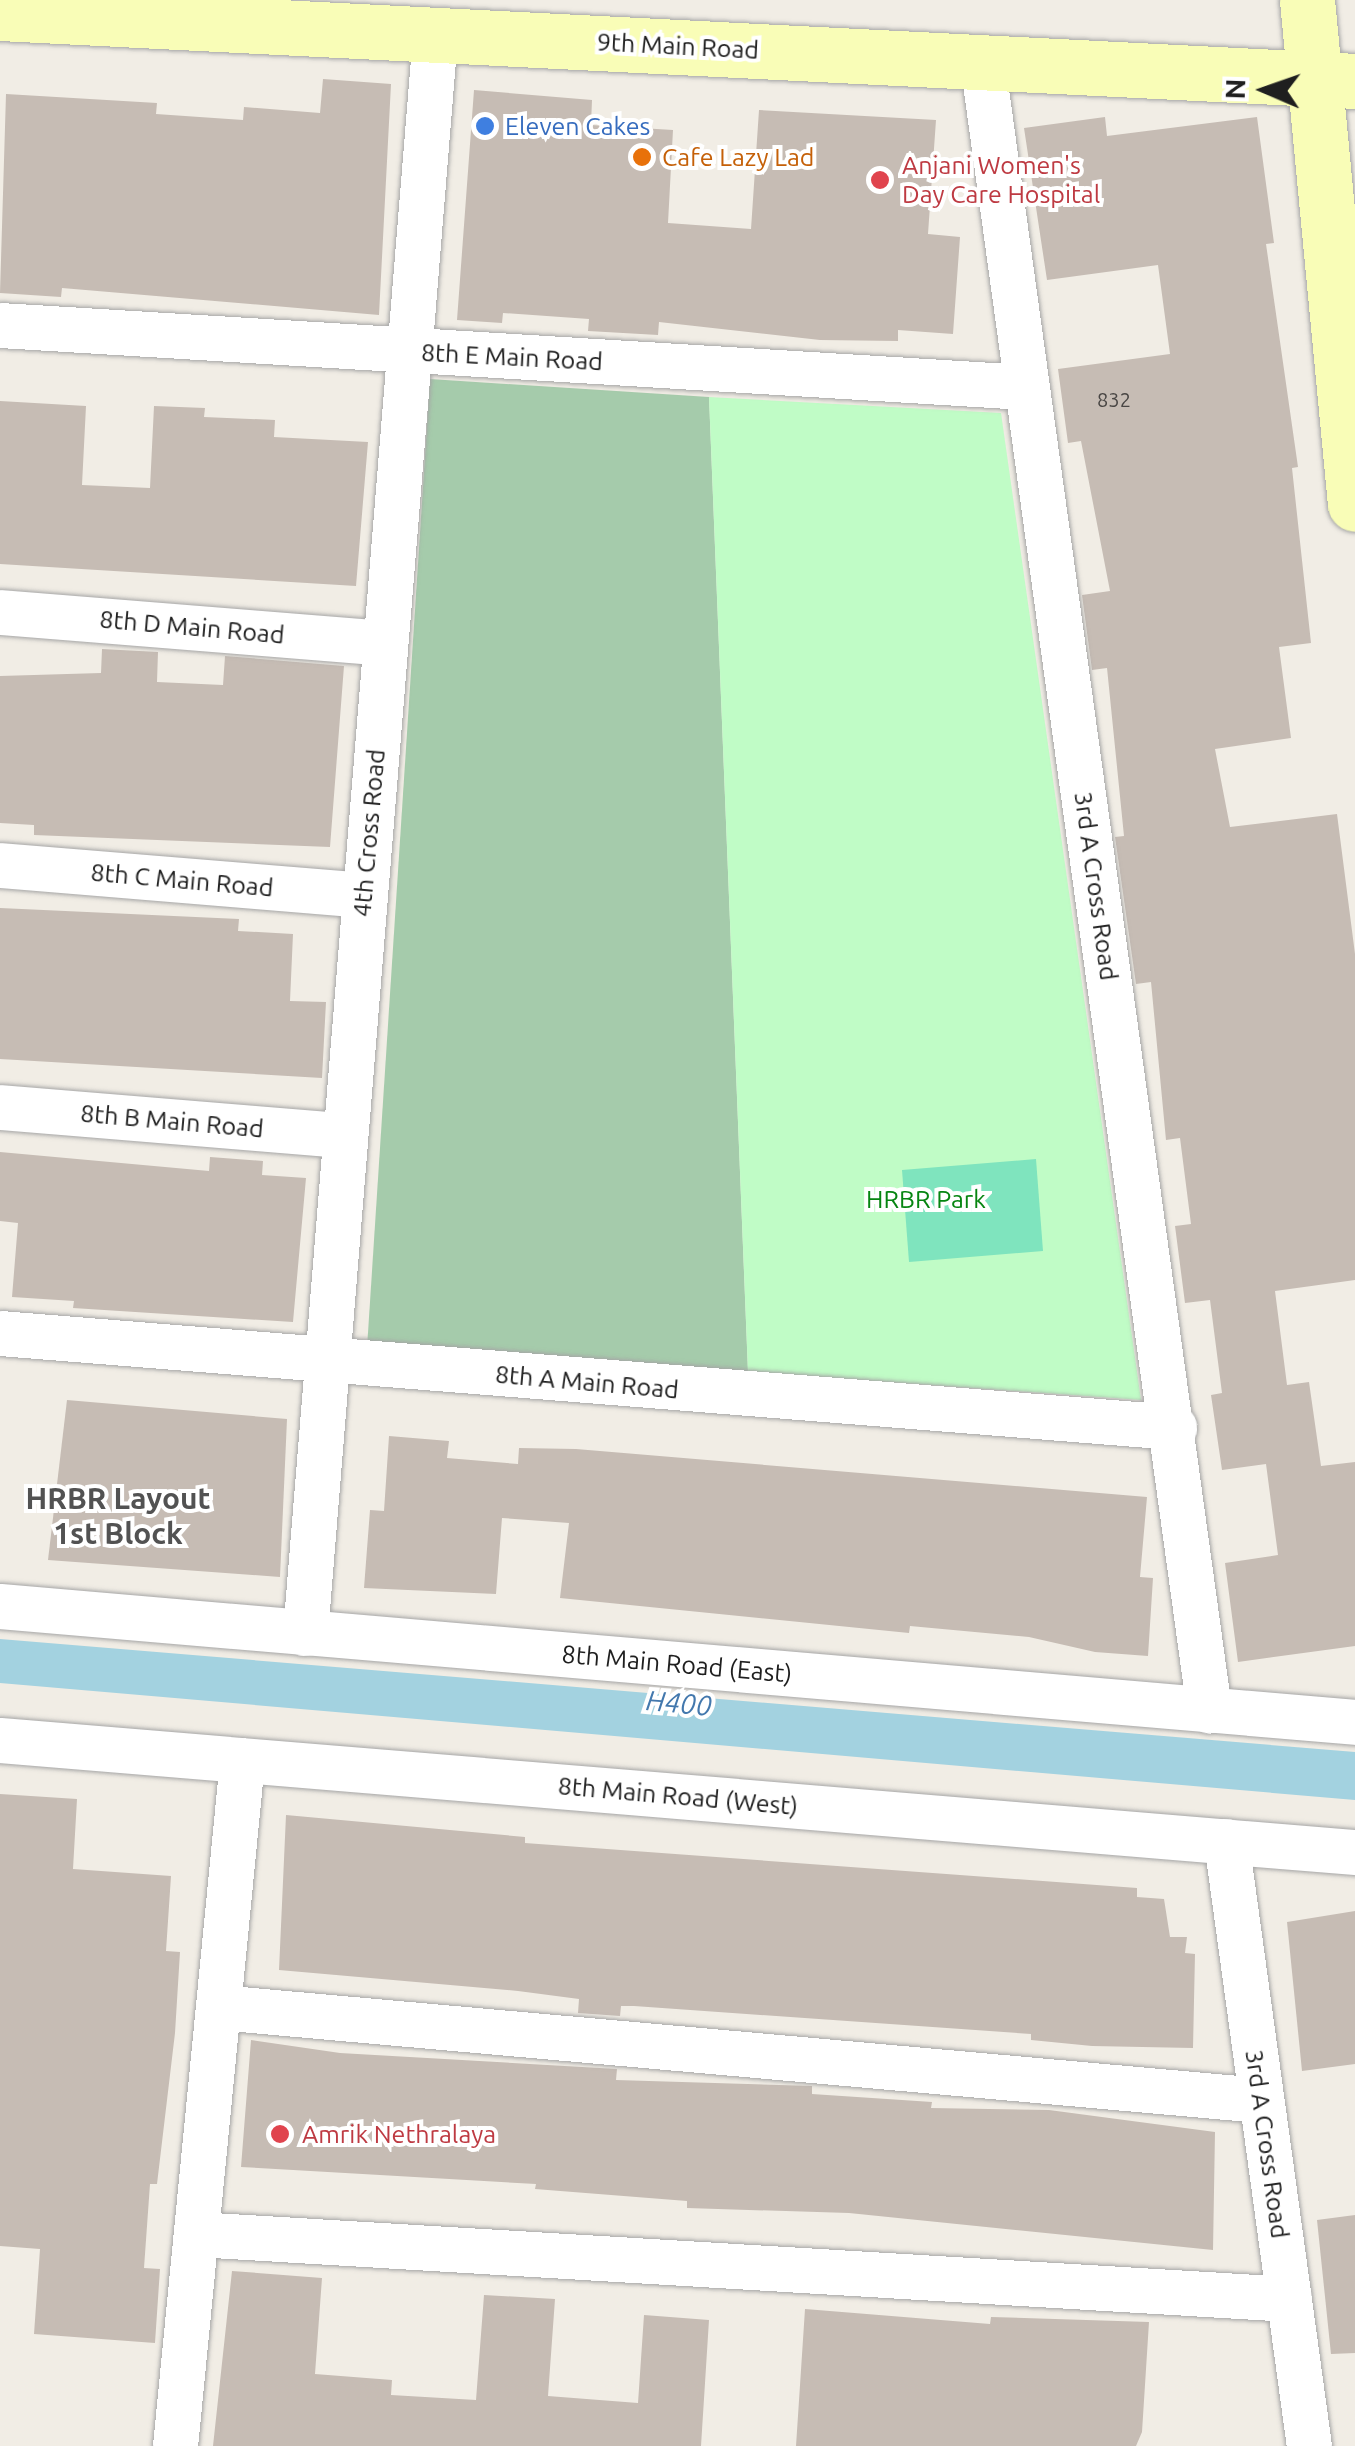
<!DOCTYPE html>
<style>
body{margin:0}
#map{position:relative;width:1355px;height:2446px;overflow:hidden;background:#f1ede5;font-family:Ubuntu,sans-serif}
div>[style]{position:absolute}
.cemetery>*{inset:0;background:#a5cbab}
.park>*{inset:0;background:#c0fcc6}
.pitch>*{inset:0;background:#7fe4be}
.water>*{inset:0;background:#a3d2e0}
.building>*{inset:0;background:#c6bcb4}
.roads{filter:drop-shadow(0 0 2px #a6a6a6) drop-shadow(0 0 2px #a6a6a6)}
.street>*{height:45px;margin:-22.5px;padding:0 22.5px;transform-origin:22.5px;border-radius:22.5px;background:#fff}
.secondary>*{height:55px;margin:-27.5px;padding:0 27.5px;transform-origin:27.5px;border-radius:27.5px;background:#f9fdb7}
.dots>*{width:28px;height:28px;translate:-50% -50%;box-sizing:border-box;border:5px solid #fff;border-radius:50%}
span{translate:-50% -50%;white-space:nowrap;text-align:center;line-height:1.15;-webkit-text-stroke:8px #fff;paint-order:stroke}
.number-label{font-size:20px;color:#494644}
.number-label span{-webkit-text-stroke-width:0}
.street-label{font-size:25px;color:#1f1f1f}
.shop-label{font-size:25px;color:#366cbe}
.left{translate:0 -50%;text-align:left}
.food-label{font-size:25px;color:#c56008}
.health-label{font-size:25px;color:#be3a42}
.park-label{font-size:25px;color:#068511}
.water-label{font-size:28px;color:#4378ad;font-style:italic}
.quarter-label{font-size:30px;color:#525252;font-weight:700}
.north{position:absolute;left:1215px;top:40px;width:100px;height:100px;-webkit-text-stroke:8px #fff;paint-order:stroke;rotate:272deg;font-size:28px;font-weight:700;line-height:40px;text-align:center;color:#1f1f1f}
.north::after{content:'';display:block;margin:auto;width:35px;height:45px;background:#1f1f1f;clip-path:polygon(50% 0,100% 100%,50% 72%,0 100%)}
</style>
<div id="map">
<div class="cemetery">
<div style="clip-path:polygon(430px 379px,709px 397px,748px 1372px,367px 1348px)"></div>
</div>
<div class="park">
<div style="clip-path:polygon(709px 397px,1001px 413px,1141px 1400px,748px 1372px)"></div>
</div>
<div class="pitch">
<div style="clip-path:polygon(1036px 1159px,1043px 1251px,909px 1262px,902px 1170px)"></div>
</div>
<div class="water">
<div style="clip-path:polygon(0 1639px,1355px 1752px,1355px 1800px,0 1683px)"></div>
</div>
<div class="building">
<div style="clip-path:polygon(323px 79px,391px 84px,379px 315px,62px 288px,61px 297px,0 293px,6px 94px,157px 103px,156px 114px,243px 120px,244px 107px,320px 113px)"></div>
<div style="clip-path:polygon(474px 90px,592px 100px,591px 125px,673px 130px,668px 223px,751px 229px,759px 110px,936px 120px,928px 234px,960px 237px,953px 334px,898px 330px,898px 341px,820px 340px,659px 322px,658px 335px,588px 331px,589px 319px,503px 313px,502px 323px,457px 320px)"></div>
<div style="clip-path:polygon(1105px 117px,1107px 136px,1257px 117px,1274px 243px,1266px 244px,1298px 467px,1292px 468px,1311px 643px,1279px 647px,1291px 738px,1215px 749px,1230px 827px,1337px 814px,1355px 954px,1355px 1280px,1275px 1291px,1287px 1385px,1309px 1382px,1321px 1466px,1355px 1462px,1355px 1646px,1238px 1662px,1225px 1563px,1278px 1555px,1266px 1464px,1222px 1470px,1211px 1395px,1222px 1393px,1210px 1300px,1185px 1303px,1175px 1226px,1191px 1224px,1180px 1138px,1166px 1140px,1151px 982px,1136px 984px,1115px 837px,1124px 836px,1107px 668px,1092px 670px,1082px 595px,1110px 591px,1081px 441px,1068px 443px,1058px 369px,1170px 354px,1158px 265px,1047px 280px,1024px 128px)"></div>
<div style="clip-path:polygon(0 401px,86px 406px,82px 485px,150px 488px,154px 406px,205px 408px,204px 417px,275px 420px,274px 437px,368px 442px,356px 586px,0 564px)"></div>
<div style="clip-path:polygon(102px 649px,158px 652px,157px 682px,223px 685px,225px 656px,344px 666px,330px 847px,34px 835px,34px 825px,0 823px,0 676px,101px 673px)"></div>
<div style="clip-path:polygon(0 908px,239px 919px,238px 931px,293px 934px,290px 1001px,326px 1002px,322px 1078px,0 1059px)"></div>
<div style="clip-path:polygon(0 1152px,209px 1171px,210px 1157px,263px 1161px,262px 1175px,306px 1178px,293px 1322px,73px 1308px,74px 1301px,12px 1297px,18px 1223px,0 1221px)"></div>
<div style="clip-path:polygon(67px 1400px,287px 1419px,280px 1577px,48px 1560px)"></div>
<div style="clip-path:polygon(389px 1436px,449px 1441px,447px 1458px,518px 1464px,519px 1448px,576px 1449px,1147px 1497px,1140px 1577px,1153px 1578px,1148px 1656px,1095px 1652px,1029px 1637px,910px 1626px,909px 1633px,560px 1598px,569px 1523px,502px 1518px,496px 1594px,364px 1588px,370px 1510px,384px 1511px)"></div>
<div style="clip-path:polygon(0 1794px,77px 1799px,73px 1869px,171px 1876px,166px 1951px,180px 1952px,175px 2033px,157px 2184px,150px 2184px,144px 2268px,160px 2269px,155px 2343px,34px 2334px,40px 2249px,0 2246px)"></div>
<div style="clip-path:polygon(286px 1815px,525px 1837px,525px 1843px,1137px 1888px,1137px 1897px,1164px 1899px,1170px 1937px,1187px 1937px,1185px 1953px,1195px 1954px,1193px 2048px,1092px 2046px,1031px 2040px,1031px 2034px,634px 2006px,621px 2006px,620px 2016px,578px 2013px,579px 1999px,518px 1991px,279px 1970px)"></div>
<div style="clip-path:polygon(1355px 1911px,1355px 2064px,1302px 2071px,1287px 1922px)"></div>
<div style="clip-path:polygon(251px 2040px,340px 2053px,617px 2069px,616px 2080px,812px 2086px,812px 2094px,932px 2102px,931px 2108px,1049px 2110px,1215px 2132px,1213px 2250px,849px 2213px,687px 2208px,687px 2201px,535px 2189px,536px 2184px,241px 2167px)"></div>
<div style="clip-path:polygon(1355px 2215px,1355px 2353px,1331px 2354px,1317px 2220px)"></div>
<div style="clip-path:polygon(232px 2271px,322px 2278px,315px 2374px,392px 2380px,391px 2395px,476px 2400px,484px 2295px,555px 2299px,548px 2396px,638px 2403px,644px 2315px,709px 2320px,701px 2446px,213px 2446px)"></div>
<div style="clip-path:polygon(805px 2309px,990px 2324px,991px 2317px,1149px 2322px,1142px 2432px,1136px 2446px,796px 2446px)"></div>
</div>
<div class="roads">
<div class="street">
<div style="left:982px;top:61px;width:1665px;rotate:82.16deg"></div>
<div style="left:0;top:325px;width:1026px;rotate:3.46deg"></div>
<div style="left:0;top:612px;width:385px;rotate:4.6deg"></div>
<div style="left:0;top:865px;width:365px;rotate:4.7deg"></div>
<div style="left:0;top:1107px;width:345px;rotate:4.7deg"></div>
<div style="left:0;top:1333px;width:1178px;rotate:4.58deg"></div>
<div style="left:0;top:1606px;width:1360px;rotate:4.89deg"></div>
<div style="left:305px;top:1633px;width:1604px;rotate:-85.35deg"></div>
<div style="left:0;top:1740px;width:1360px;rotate:4.73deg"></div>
<div style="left:1226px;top:1841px;width:611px;rotate:82.19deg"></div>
<div style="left:218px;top:2007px;width:1047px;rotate:5.1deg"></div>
<div style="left:196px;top:2234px;width:1095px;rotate:3.4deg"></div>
<div style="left:175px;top:2446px;width:689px;rotate:-84.42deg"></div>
</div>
<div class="secondary">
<div style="left:1307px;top:0;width:506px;rotate:84.56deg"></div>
<div style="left:0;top:13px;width:1357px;rotate:2.87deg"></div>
</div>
</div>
<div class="dots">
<div style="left:485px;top:126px;background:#3f7fe0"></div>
<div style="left:642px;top:157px;background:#e8710a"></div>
<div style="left:880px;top:180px;background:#e0444e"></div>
<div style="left:280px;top:2134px;background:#e0444e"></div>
</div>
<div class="number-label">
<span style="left:1114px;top:399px">832</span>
</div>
<div class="street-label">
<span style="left:678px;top:46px;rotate:3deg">9th Main Road</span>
<span style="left:512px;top:357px;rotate:3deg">8th E Main Road</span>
<span style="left:192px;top:627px;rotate:5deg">8th D Main Road</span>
<span style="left:369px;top:833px;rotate:-85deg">4th Cross Road</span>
<span style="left:182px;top:880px;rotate:5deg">8th C Main Road</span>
<span style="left:1096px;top:886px;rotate:82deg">3rd A Cross Road</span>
<span style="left:172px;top:1121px;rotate:5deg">8th B Main Road</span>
<span style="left:587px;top:1382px;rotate:5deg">8th A Main Road</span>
<span style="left:677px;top:1664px;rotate:5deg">8th Main Road (East)</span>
<span style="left:678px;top:1796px;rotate:5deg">8th Main Road (West)</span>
<span style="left:1267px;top:2144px;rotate:82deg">3rd A Cross Road</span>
</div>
<div class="shop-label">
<span class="left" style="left:505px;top:126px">Eleven Cakes</span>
</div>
<div class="food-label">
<span class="left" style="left:662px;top:157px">Cafe Lazy Lad</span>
</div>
<div class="health-label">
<span class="left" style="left:902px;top:180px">Anjani Women's<br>Day Care Hospital</span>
<span class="left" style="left:302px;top:2134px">Amrik Nethralaya</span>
</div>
<div class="park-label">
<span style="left:926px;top:1199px">HRBR Park</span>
</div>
<div class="water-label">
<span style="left:679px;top:1703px;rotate:5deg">H400</span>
</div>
<div class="quarter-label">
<span style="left:118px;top:1515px">HRBR Layout<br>1st Block</span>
</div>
<div class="north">N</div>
</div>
